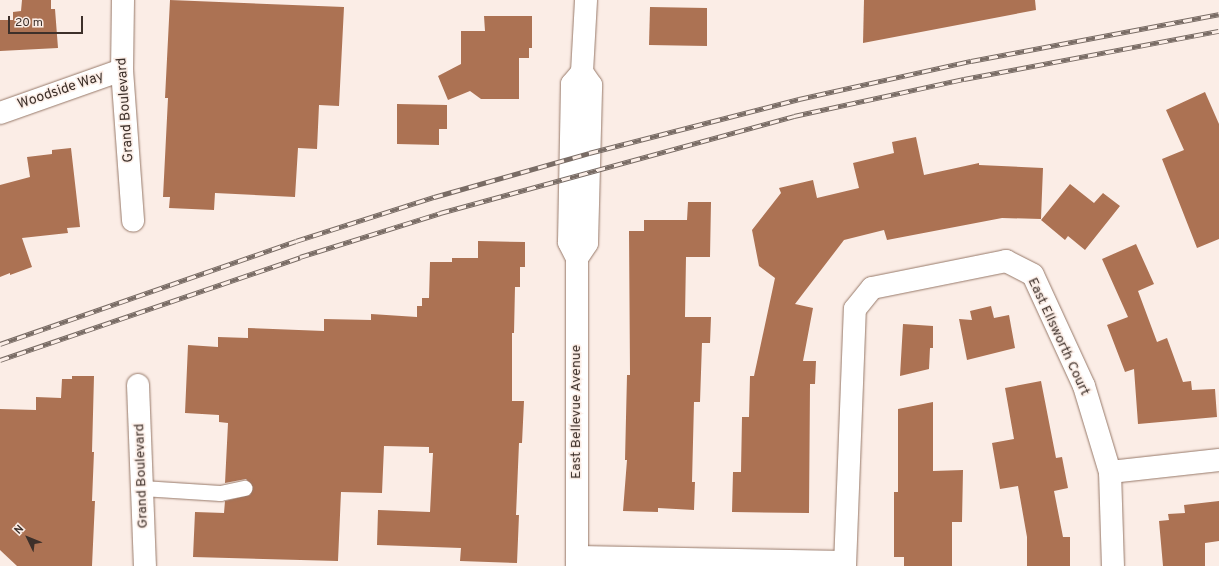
<!DOCTYPE html>
<style>
body{margin:0}
#map{position:relative;width:1219px;height:566px;overflow:hidden;background:#fbede6;font-family:Overpass,sans-serif}
div>[style]{position:absolute}
.building>*{inset:0;background:#ac7253}
.roads{filter:drop-shadow(0 0 1px #977969) drop-shadow(0 0 1px #977969)}
.lane>*{height:15px;margin:-7.5px;padding:0 7.5px;transform-origin:7.5px;border-radius:7.5px;background:#fff}
.street>*{height:22px;margin:-11px;padding:0 11px;transform-origin:11px;border-radius:11px;background:#fff}
.rail>*{height:4.5px;margin-top:-2.25px;transform-origin:0;background:repeating-linear-gradient(90deg,#fbede6 0 9px,#796c65 0 18px);box-sizing:border-box;border-block:1px solid #796c65}
span{translate:-50% -50%;white-space:nowrap;text-align:center;line-height:1.15;-webkit-text-stroke:3px #fbede6;paint-order:stroke}
.street-label{font-size:14px;color:#3d302a}
.north{position:absolute;left:8px;top:518px;width:40px;height:40px;-webkit-text-stroke:3px #fbede6;paint-order:stroke;rotate:313deg;font-size:11px;font-weight:700;line-height:16px;text-align:center;color:#3d302a}
.north::after{content:'';display:block;margin:auto;width:14px;height:18px;background:#3d302a;clip-path:polygon(50% 0,100% 100%,50% 72%,0 100%)}
.scale{position:absolute;left:8px;top:16px;width:75px;height:18px;box-sizing:border-box;border:2px solid #3d302a;border-top:0;padding-left:5px;font-size:12px;line-height:14px;white-space:nowrap;color:#3d302a;-webkit-text-stroke:3px #fbede6;paint-order:stroke}
</style>
<div id="map">
<div class="building">
<div style="clip-path:polygon(22px 0,51px 0,51px 9px,55px 9px,58px 48px,0 51px,0 20px,13px 20px,13px 12px,21px 11px)"></div>
<div style="clip-path:polygon(170px 0,344px 7px,339px 106px,319px 105px,317px 149px,298px 148px,295px 197px,215px 193px,214px 210px,169px 208px,170px 197px,163px 197px,168px 98px,165px 98px)"></div>
<div style="clip-path:polygon(864px 0,1035px 0,1036px 10px,863px 43px)"></div>
<div style="clip-path:polygon(650px 7px,707px 8px,707px 46px,649px 45px)"></div>
<div style="clip-path:polygon(484px 16px,532px 16px,532px 48px,529px 48px,529px 58px,519px 58px,519px 99px,481px 99px,470px 91px,448px 100px,438px 76px,461px 64px,461px 31px,485px 31px)"></div>
<div style="clip-path:polygon(1205px 92px,1219px 124px,1219px 239px,1197px 248px,1162px 159px,1184px 150px,1166px 110px)"></div>
<div style="clip-path:polygon(397px 104px,447px 105px,447px 129px,439px 129px,439px 145px,397px 144px)"></div>
<div style="clip-path:polygon(916px 137px,924px 175px,979px 163px,979px 165px,1043px 168px,1041px 219px,1002px 218px,887px 240px,884px 230px,844px 240px,795px 304px,813px 308px,803px 361px,816px 361px,815px 384px,810px 384px,809px 513px,732px 512px,733px 472px,741px 472px,742px 417px,749px 417px,750px 376px,754px 376px,775px 278px,759px 266px,752px 230px,781px 193px,779px 188px,813px 180px,817px 198px,859px 188px,853px 163px,894px 153px,892px 142px)"></div>
<div style="clip-path:polygon(71px 148px,80px 227px,67px 228px,68px 233px,22px 238px,32px 267px,10px 275px,10px 273px,0 277px,0 185px,30px 177px,27px 157px,52px 154px,52px 150px)"></div>
<div style="clip-path:polygon(1070px 184px,1094px 203px,1103px 193px,1120px 206px,1085px 250px,1068px 236px,1065px 240px,1041px 220px)"></div>
<div style="clip-path:polygon(688px 202px,711px 202px,710px 257px,686px 257px,685px 317px,711px 317px,710px 343px,702px 343px,700px 402px,694px 402px,692px 482px,695px 482px,694px 510px,658px 508px,658px 512px,623px 511px,627px 460px,625px 460px,627px 375px,630px 375px,629px 231px,644px 231px,644px 220px,687px 220px)"></div>
<div style="clip-path:polygon(478px 241px,525px 242px,525px 267px,520px 267px,520px 287px,515px 287px,514px 333px,512px 333px,512px 401px,524px 401px,522px 443px,519px 443px,516px 515px,519px 515px,517px 563px,460px 561px,461px 548px,377px 545px,378px 510px,430px 512px,433px 453px,429px 453px,429px 447px,384px 446px,382px 493px,341px 492px,338px 561px,193px 557px,195px 512px,224px 513px,225px 501px,250px 495px,253px 487px,246px 479px,225px 483px,228px 423px,219px 422px,219px 415px,185px 413px,188px 345px,218px 347px,218px 337px,248px 338px,248px 328px,324px 331px,324px 319px,371px 320px,371px 314px,417px 317px,417px 306px,422px 306px,422px 298px,429px 298px,430px 262px,452px 262px,452px 258px,478px 258px)"></div>
<div style="clip-path:polygon(1136px 244px,1154px 284px,1138px 291px,1157px 342px,1167px 338px,1183px 382px,1191px 381px,1192px 390px,1215px 389px,1217px 417px,1138px 424px,1134px 369px,1125px 372px,1107px 325px,1128px 317px,1102px 259px)"></div>
<div style="clip-path:polygon(991px 306px,994px 318px,1009px 315px,1015px 348px,967px 360px,959px 319px,972px 320px,970px 311px)"></div>
<div style="clip-path:polygon(903px 324px,933px 326px,933px 348px,930px 348px,929px 369px,900px 376px)"></div>
<div style="clip-path:polygon(72px 376px,94px 376px,92px 452px,94px 452px,92px 501px,95px 501px,92px 566px,17px 566px,0 550px,0 409px,36px 410px,36px 397px,61px 398px,62px 379px,72px 379px)"></div>
<div style="clip-path:polygon(1041px 381px,1056px 458px,1062px 457px,1068px 488px,1054px 491px,1063px 537px,1070px 537px,1070px 566px,1027px 566px,1027px 537px,1018px 486px,1000px 489px,992px 443px,1014px 439px,1005px 388px)"></div>
<div style="clip-path:polygon(933px 402px,933px 471px,963px 470px,962px 522px,952px 522px,952px 566px,904px 566px,904px 557px,894px 557px,894px 492px,898px 492px,898px 409px)"></div>
<div style="clip-path:polygon(1219px 501px,1219px 541px,1205px 543px,1205px 566px,1163px 566px,1159px 521px,1169px 520px,1168px 514px,1185px 513px,1184px 505px)"></div>
</div>
<div class="roads">
<div class="lane">
<div style="left:142px;top:488px;width:78px;rotate:3.7deg"></div>
<div style="left:220px;top:493px;width:25px;rotate:-12deg"></div>
</div>
<div class="street">
<div style="left:123px;top:0;width:70px;rotate:90.8deg"></div>
<div style="left:122px;top:70px;width:151px;rotate:85.8deg"></div>
<div style="left:0;top:113px;width:129px;rotate:-19.4deg"></div>
<div style="left:577px;top:258px;width:18px;rotate:-56deg"></div>
<div style="left:587px;top:243px;width:158px;rotate:-88.5deg"></div>
<div style="left:591px;top:85px;width:16px;rotate:-125deg"></div>
<div style="left:582px;top:72px;width:72px;rotate:-86.8deg"></div>
<div style="left:138px;top:385px;width:181px;rotate:87.8deg"></div>
<div style="left:1110px;top:472px;width:110px;rotate:-6.3deg"></div>
<div style="left:577px;top:557px;width:268px;rotate:1.1deg"></div>
<div style="left:577px;top:566px;width:308px;rotate:-90deg"></div>
<div style="left:577px;top:258px;width:18px;rotate:-117deg"></div>
<div style="left:569px;top:242px;width:158px;rotate:-88.9deg"></div>
<div style="left:572px;top:84px;width:16px;rotate:-50deg"></div>
<div style="left:845px;top:566px;width:257px;rotate:-87.8deg"></div>
<div style="left:855px;top:309px;width:27px;rotate:-51deg"></div>
<div style="left:872px;top:288px;width:137px;rotate:-11.4deg"></div>
<div style="left:1006px;top:261px;width:30px;rotate:27deg"></div>
<div style="left:1033px;top:275px;width:122px;rotate:65.3deg"></div>
<div style="left:1084px;top:386px;width:90px;rotate:73.2deg"></div>
<div style="left:1110px;top:472px;width:94px;rotate:88.2deg"></div>
</div>
</div>
<div class="rail">
<div style="left:0;top:344px;width:313px;rotate:-19.2deg"></div>
<div style="left:296px;top:241px;width:145px;rotate:-17.7deg"></div>
<div style="left:434px;top:197px;width:161px;rotate:-15.8deg"></div>
<div style="left:589px;top:153px;width:217px;rotate:-14.4deg"></div>
<div style="left:799px;top:99px;width:176px;rotate:-12.5deg"></div>
<div style="left:971px;top:61px;width:252px;rotate:-10.7deg"></div>
<div style="left:0;top:360px;width:317px;rotate:-18.9deg"></div>
<div style="left:300px;top:257px;width:147px;rotate:-17.4deg"></div>
<div style="left:440px;top:213px;width:367px;rotate:-15.3deg"></div>
<div style="left:794px;top:116px;width:174px;rotate:-12.3deg"></div>
<div style="left:964px;top:79px;width:259px;rotate:-10.7deg"></div>
</div>
<div class="street-label">
<span style="left:61px;top:91px;rotate:-19deg">Woodside Way</span>
<span style="left:126px;top:110px;rotate:-94deg">Grand Boulevard</span>
<span style="left:1058px;top:337px;rotate:65deg">East Ellsworth Court</span>
<span style="left:577px;top:412px;rotate:-90deg">East Bellevue Avenue</span>
<span style="left:142px;top:476px;rotate:-92deg">Grand Boulevard</span>
</div>
<div class="north">N</div>
<div class="scale">20 m</div>
</div>
